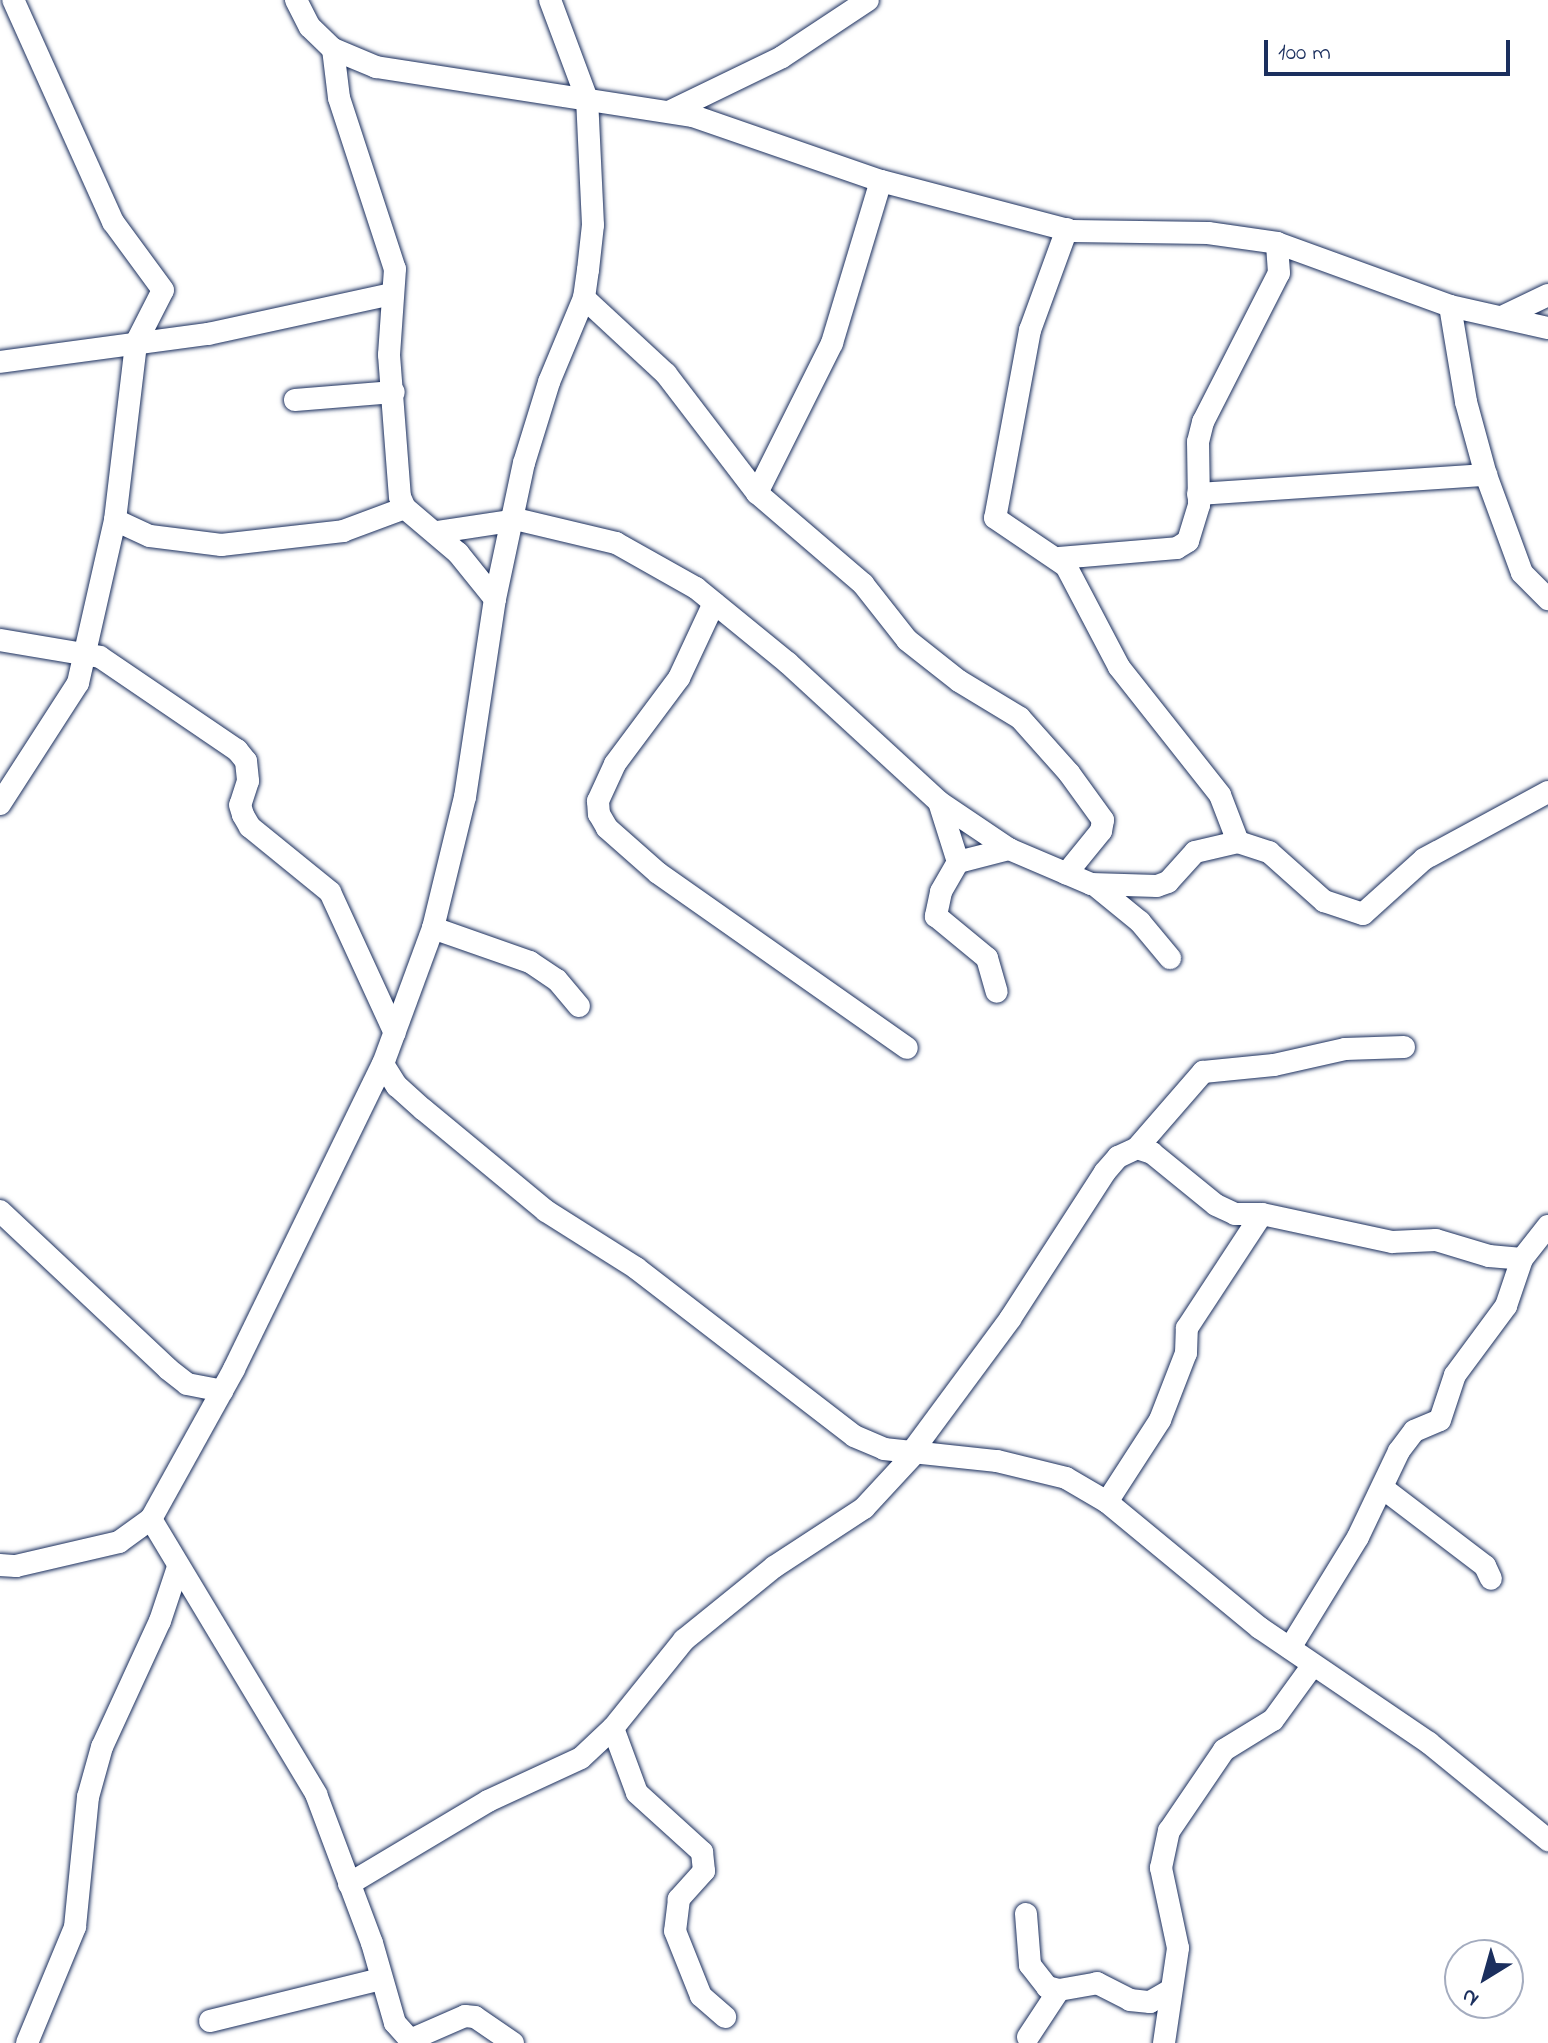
<!DOCTYPE html>
<style>
body{margin:0}
#map{position:relative;width:1548px;height:2043px;overflow:hidden;background:#fff;font-family:"Indie Flower",sans-serif}
div>[style]{position:absolute}
.roads{filter:drop-shadow(0 0 2px #1b2f5e) drop-shadow(0 0 2px #1b2f5e)}
.minor>*{height:22px;margin:-11px;padding:0 11px;transform-origin:11px;border-radius:11px;background:#fff}
span{translate:-50% -50%;white-space:nowrap;text-align:center;line-height:1.15;-webkit-text-stroke:6px #fff;paint-order:stroke}
.north{position:absolute;left:1444px;top:1939px;width:80px;height:80px;box-sizing:border-box;background:#fff;border:2px solid #a4acbf;border-radius:50%;rotate:217deg;font-size:22px;font-weight:700;line-height:32px;text-align:center;color:#1b2f5e}
.north::after{content:'';display:block;margin:auto;width:28px;height:36px;background:#1b2f5e;clip-path:polygon(50% 0,100% 100%,50% 72%,0 100%)}
.scale{position:absolute;left:1264px;top:40px;width:246px;height:36px;box-sizing:border-box;border:4px solid #1b2f5e;border-top:0;padding-left:10px;font-size:24px;line-height:28px;white-space:nowrap;color:#1b2f5e;-webkit-text-stroke:6px #fff;paint-order:stroke}
</style>
<div id="map">
<div class="roads">
<div class="minor">
<div style="left:296px;top:0;width:30px;rotate:63deg"></div>
<div style="left:310px;top:27px;width:32px;rotate:44deg"></div>
<div style="left:333px;top:49px;width:47px;rotate:22.7deg"></div>
<div style="left:376px;top:67px;width:321px;rotate:8.8deg"></div>
<div style="left:693px;top:116px;width:199px;rotate:19.1deg"></div>
<div style="left:881px;top:181px;width:197px;rotate:14.7deg"></div>
<div style="left:1072px;top:231px;width:136px;rotate:0.8deg"></div>
<div style="left:1208px;top:233px;width:70px;rotate:8.2deg"></div>
<div style="left:1277px;top:243px;width:184px;rotate:20deg"></div>
<div style="left:1450px;top:306px;width:100px;rotate:12.7deg"></div>
<div style="left:333px;top:49px;width:49px;rotate:83deg"></div>
<div style="left:339px;top:98px;width:180px;rotate:71.9deg"></div>
<div style="left:395px;top:269px;width:86px;rotate:94deg"></div>
<div style="left:389px;top:355px;width:142px;rotate:85.6deg"></div>
<div style="left:400px;top:497px;width:12px;rotate:66deg"></div>
<div style="left:405px;top:508px;width:70px;rotate:40.3deg"></div>
<div style="left:458px;top:553px;width:59px;rotate:51.2deg"></div>
<div style="left:671px;top:111px;width:123px;rotate:-25.9deg"></div>
<div style="left:782px;top:57px;width:103px;rotate:-33.5deg"></div>
<div style="left:1067px;top:229px;width:108px;rotate:110.1deg"></div>
<div style="left:1030px;top:330px;width:191px;rotate:100.5deg"></div>
<div style="left:995px;top:518px;width:86px;rotate:34.1deg"></div>
<div style="left:1066px;top:566px;width:114px;rotate:62.3deg"></div>
<div style="left:1119px;top:667px;width:163px;rotate:51.7deg"></div>
<div style="left:1220px;top:795px;width:50px;rotate:69deg"></div>
<div style="left:584px;top:298px;width:112px;rotate:42.8deg"></div>
<div style="left:666px;top:374px;width:150px;rotate:52.6deg"></div>
<div style="left:757px;top:493px;width:140px;rotate:40.6deg"></div>
<div style="left:863px;top:584px;width:71px;rotate:51.8deg"></div>
<div style="left:907px;top:640px;width:66px;rotate:38.3deg"></div>
<div style="left:959px;top:681px;width:71px;rotate:31.2deg"></div>
<div style="left:1020px;top:718px;width:74px;rotate:48.3deg"></div>
<div style="left:1069px;top:773px;width:58px;rotate:54.1deg"></div>
<div style="left:1103px;top:820px;width:11px;rotate:100deg"></div>
<div style="left:1101px;top:831px;width:55px;rotate:129.1deg"></div>
<div style="left:1450px;top:306px;width:97px;rotate:80.5deg"></div>
<div style="left:1466px;top:402px;width:76px;rotate:74.7deg"></div>
<div style="left:1486px;top:475px;width:104px;rotate:69.8deg"></div>
<div style="left:1522px;top:573px;width:37px;rotate:45deg"></div>
<div style="left:1502px;top:317px;width:51px;rotate:-25.6deg"></div>
<div style="left:0;top:362px;width:210px;rotate:-7.7deg"></div>
<div style="left:208px;top:334px;width:188px;rotate:-12.3deg"></div>
<div style="left:295px;top:400px;width:99px;rotate:-4.6deg"></div>
<div style="left:757px;top:493px;width:168px;rotate:-63.4deg"></div>
<div style="left:832px;top:343px;width:169px;rotate:-73.2deg"></div>
<div style="left:1198px;top:494px;width:289px;rotate:-3.8deg"></div>
<div style="left:511px;top:518px;width:108px;rotate:13.4deg"></div>
<div style="left:616px;top:543px;width:92px;rotate:29.4deg"></div>
<div style="left:696px;top:588px;width:119px;rotate:39.2deg"></div>
<div style="left:788px;top:663px;width:205px;rotate:42.6deg"></div>
<div style="left:939px;top:802px;width:84px;rotate:33.9deg"></div>
<div style="left:1009px;top:849px;width:89px;rotate:23.1deg"></div>
<div style="left:1091px;top:884px;width:66px;rotate:1.7deg"></div>
<div style="left:1157px;top:886px;width:12px;rotate:-20deg"></div>
<div style="left:1168px;top:882px;width:40px;rotate:-48deg"></div>
<div style="left:1195px;top:852px;width:44px;rotate:-13.1deg"></div>
<div style="left:1238px;top:842px;width:33px;rotate:18deg"></div>
<div style="left:1269px;top:852px;width:74px;rotate:41.7deg"></div>
<div style="left:1324px;top:901px;width:41px;rotate:18.4deg"></div>
<div style="left:1363px;top:914px;width:82px;rotate:-42deg"></div>
<div style="left:1424px;top:859px;width:141px;rotate:-28.4deg"></div>
<div style="left:115px;top:520px;width:38px;rotate:25deg"></div>
<div style="left:150px;top:536px;width:72px;rotate:7.2deg"></div>
<div style="left:221px;top:545px;width:123px;rotate:-6.5deg"></div>
<div style="left:343px;top:531px;width:66px;rotate:-20.4deg"></div>
<div style="left:438px;top:532px;width:74px;rotate:-8.6deg"></div>
<div style="left:1059px;top:558px;width:118px;rotate:-4.8deg"></div>
<div style="left:1177px;top:548px;width:13px;rotate:-32deg"></div>
<div style="left:1188px;top:541px;width:38px;rotate:-73deg"></div>
<div style="left:1199px;top:505px;width:63px;rotate:-90.9deg"></div>
<div style="left:1198px;top:442px;width:21px;rotate:-76deg"></div>
<div style="left:1203px;top:422px;width:167px;rotate:-63deg"></div>
<div style="left:1279px;top:273px;width:30px;rotate:-94deg"></div>
<div style="left:714px;top:603px;width:83px;rotate:115deg"></div>
<div style="left:679px;top:678px;width:107px;rotate:126.7deg"></div>
<div style="left:615px;top:764px;width:41px;rotate:114.7deg"></div>
<div style="left:598px;top:801px;width:13px;rotate:86deg"></div>
<div style="left:599px;top:814px;width:16px;rotate:60deg"></div>
<div style="left:607px;top:828px;width:68px;rotate:41.4deg"></div>
<div style="left:658px;top:873px;width:304px;rotate:35.1deg"></div>
<div style="left:0;top:640px;width:101px;rotate:9.6deg"></div>
<div style="left:100px;top:657px;width:166px;rotate:34.2deg"></div>
<div style="left:237px;top:750px;width:14px;rotate:51deg"></div>
<div style="left:246px;top:761px;width:20px;rotate:84deg"></div>
<div style="left:248px;top:781px;width:25px;rotate:108deg"></div>
<div style="left:240px;top:805px;width:10px;rotate:73deg"></div>
<div style="left:243px;top:815px;width:14px;rotate:60deg"></div>
<div style="left:250px;top:827px;width:103px;rotate:39.1deg"></div>
<div style="left:330px;top:892px;width:155px;rotate:65.3deg"></div>
<div style="left:939px;top:802px;width:63px;rotate:72.4deg"></div>
<div style="left:958px;top:862px;width:34px;rotate:120deg"></div>
<div style="left:941px;top:892px;width:25px;rotate:102deg"></div>
<div style="left:936px;top:916px;width:66px;rotate:39.5deg"></div>
<div style="left:987px;top:958px;width:35px;rotate:74deg"></div>
<div style="left:0;top:804px;width:144px;rotate:-57.2deg"></div>
<div style="left:78px;top:683px;width:167px;rotate:-77.2deg"></div>
<div style="left:115px;top:520px;width:178px;rotate:-83.2deg"></div>
<div style="left:136px;top:343px;width:59px;rotate:-63deg"></div>
<div style="left:163px;top:290px;width:84px;rotate:-126.3deg"></div>
<div style="left:113px;top:222px;width:243px;rotate:-114.2deg"></div>
<div style="left:958px;top:862px;width:53px;rotate:-14.3deg"></div>
<div style="left:1096px;top:886px;width:57px;rotate:39.3deg"></div>
<div style="left:1140px;top:922px;width:47px;rotate:50.2deg"></div>
<div style="left:433px;top:928px;width:103px;rotate:19.3deg"></div>
<div style="left:530px;top:962px;width:32px;rotate:34deg"></div>
<div style="left:557px;top:980px;width:34px;rotate:50deg"></div>
<div style="left:383px;top:1064px;width:26px;rotate:58deg"></div>
<div style="left:397px;top:1086px;width:36px;rotate:42deg"></div>
<div style="left:424px;top:1110px;width:158px;rotate:39.6deg"></div>
<div style="left:546px;top:1211px;width:107px;rotate:32.3deg"></div>
<div style="left:636px;top:1268px;width:275px;rotate:37.6deg"></div>
<div style="left:854px;top:1436px;width:33px;rotate:23deg"></div>
<div style="left:884px;top:1449px;width:114px;rotate:6.1deg"></div>
<div style="left:997px;top:1461px;width:71px;rotate:13.8deg"></div>
<div style="left:1066px;top:1478px;width:48px;rotate:30.3deg"></div>
<div style="left:1107px;top:1502px;width:198px;rotate:39.5deg"></div>
<div style="left:1260px;top:1628px;width:204px;rotate:34.2deg"></div>
<div style="left:1429px;top:1743px;width:154px;rotate:39.2deg"></div>
<div style="left:1137px;top:1148px;width:101px;rotate:-49deg"></div>
<div style="left:1203px;top:1072px;width:71px;rotate:-5.6deg"></div>
<div style="left:1274px;top:1065px;width:73px;rotate:-12.7deg"></div>
<div style="left:1345px;top:1049px;width:59px;rotate:-1.9deg"></div>
<div style="left:0;top:1211px;width:231px;rotate:43.2deg"></div>
<div style="left:168px;top:1369px;width:24px;rotate:38deg"></div>
<div style="left:187px;top:1384px;width:36px;rotate:11deg"></div>
<div style="left:911px;top:1453px;width:167px;rotate:-53.5deg"></div>
<div style="left:1010px;top:1319px;width:175px;rotate:-57.1deg"></div>
<div style="left:1105px;top:1172px;width:20px;rotate:-49deg"></div>
<div style="left:1118px;top:1157px;width:21px;rotate:-25deg"></div>
<div style="left:1137px;top:1148px;width:16px;rotate:18deg"></div>
<div style="left:1152px;top:1153px;width:82px;rotate:39.1deg"></div>
<div style="left:1216px;top:1205px;width:21px;rotate:25deg"></div>
<div style="left:1235px;top:1214px;width:27px"></div>
<div style="left:1262px;top:1214px;width:133px;rotate:12.2deg"></div>
<div style="left:1392px;top:1242px;width:44px;rotate:-2.6deg"></div>
<div style="left:1436px;top:1240px;width:55px;rotate:16.8deg"></div>
<div style="left:1489px;top:1256px;width:33px;rotate:5deg"></div>
<div style="left:1384px;top:1489px;width:127px;rotate:37.3deg"></div>
<div style="left:1485px;top:1566px;width:14px;rotate:65deg"></div>
<div style="left:1107px;top:1502px;width:98px;rotate:-57.1deg"></div>
<div style="left:1160px;top:1420px;width:72px;rotate:-68.8deg"></div>
<div style="left:1186px;top:1353px;width:25px;rotate:-88deg"></div>
<div style="left:1187px;top:1328px;width:136px;rotate:-56.7deg"></div>
<div style="left:151px;top:1519px;width:321px;rotate:59deg"></div>
<div style="left:316px;top:1794px;width:159px;rotate:69.4deg"></div>
<div style="left:372px;top:1943px;width:83px;rotate:74deg"></div>
<div style="left:395px;top:2023px;width:27px;rotate:48deg"></div>
<div style="left:0;top:1565px;width:16px;rotate:4deg"></div>
<div style="left:16px;top:1566px;width:106px;rotate:-13.1deg"></div>
<div style="left:119px;top:1542px;width:39px;rotate:-36deg"></div>
<div style="left:151px;top:1519px;width:171px;rotate:-61deg"></div>
<div style="left:234px;top:1369px;width:339px;rotate:-64deg"></div>
<div style="left:383px;top:1064px;width:145px;rotate:-69.8deg"></div>
<div style="left:433px;top:928px;width:135px;rotate:-76.3deg"></div>
<div style="left:465px;top:797px;width:200px;rotate:-81.4deg"></div>
<div style="left:495px;top:599px;width:139px;rotate:-78deg"></div>
<div style="left:524px;top:463px;width:85px;rotate:-72.8deg"></div>
<div style="left:549px;top:382px;width:91px;rotate:-67.4deg"></div>
<div style="left:584px;top:298px;width:28px;rotate:-82deg"></div>
<div style="left:588px;top:270px;width:45px;rotate:-83.7deg"></div>
<div style="left:593px;top:225px;width:126px;rotate:-92.7deg"></div>
<div style="left:587px;top:99px;width:106px;rotate:-110.5deg"></div>
<div style="left:1290px;top:1648px;width:130px;rotate:-58.5deg"></div>
<div style="left:1358px;top:1537px;width:95px;rotate:-64.5deg"></div>
<div style="left:1399px;top:1451px;width:25px;rotate:-53deg"></div>
<div style="left:1414px;top:1431px;width:28px;rotate:-23deg"></div>
<div style="left:1440px;top:1420px;width:47px;rotate:-71.6deg"></div>
<div style="left:1455px;top:1375px;width:86px;rotate:-53.5deg"></div>
<div style="left:1506px;top:1306px;width:50px;rotate:-71.2deg"></div>
<div style="left:1522px;top:1259px;width:42px;rotate:-51.8deg"></div>
<div style="left:613px;top:1728px;width:69px;rotate:69.7deg"></div>
<div style="left:637px;top:1793px;width:88px;rotate:42.2deg"></div>
<div style="left:702px;top:1852px;width:19px;rotate:84deg"></div>
<div style="left:704px;top:1871px;width:38px;rotate:132deg"></div>
<div style="left:679px;top:1899px;width:32px;rotate:97deg"></div>
<div style="left:675px;top:1931px;width:70px;rotate:68.2deg"></div>
<div style="left:701px;top:1996px;width:32px;rotate:41deg"></div>
<div style="left:349px;top:1884px;width:162px;rotate:-30.8deg"></div>
<div style="left:488px;top:1801px;width:102px;rotate:-24.8deg"></div>
<div style="left:581px;top:1758px;width:44px;rotate:-43.2deg"></div>
<div style="left:613px;top:1728px;width:113px;rotate:-51.1deg"></div>
<div style="left:684px;top:1640px;width:116px;rotate:-39deg"></div>
<div style="left:774px;top:1567px;width:108px;rotate:-33.2deg"></div>
<div style="left:864px;top:1508px;width:75px;rotate:-47.2deg"></div>
<div style="left:1026px;top:1914px;width:51px;rotate:85.5deg"></div>
<div style="left:1030px;top:1965px;width:28px;rotate:52deg"></div>
<div style="left:1047px;top:1987px;width:12px;rotate:14deg"></div>
<div style="left:1059px;top:1990px;width:39px;rotate:-10deg"></div>
<div style="left:1097px;top:1983px;width:37px;rotate:27deg"></div>
<div style="left:1130px;top:2000px;width:20px;rotate:6deg"></div>
<div style="left:1150px;top:2002px;width:24px;rotate:-30deg"></div>
<div style="left:210px;top:2021px;width:176px;rotate:-13.8deg"></div>
<div style="left:1028px;top:2037px;width:56px;rotate:-56.6deg"></div>
<div style="left:410px;top:2040px;width:60px;rotate:-23.6deg"></div>
<div style="left:465px;top:2016px;width:10px;rotate:6deg"></div>
<div style="left:475px;top:2017px;width:46px;rotate:34.4deg"></div>
<div style="left:27px;top:2043px;width:126px;rotate:-67.5deg"></div>
<div style="left:75px;top:1927px;width:131px;rotate:-84.3deg"></div>
<div style="left:88px;top:1797px;width:52px;rotate:-74.4deg"></div>
<div style="left:102px;top:1747px;width:139px;rotate:-65.3deg"></div>
<div style="left:160px;top:1621px;width:57px;rotate:-71.6deg"></div>
<div style="left:1164px;top:2043px;width:96px;rotate:-81.6deg"></div>
<div style="left:1178px;top:1948px;width:82px;rotate:-102deg"></div>
<div style="left:1161px;top:1868px;width:38px;rotate:-78deg"></div>
<div style="left:1169px;top:1831px;width:98px;rotate:-55.8deg"></div>
<div style="left:1224px;top:1750px;width:57px;rotate:-31.5deg"></div>
<div style="left:1273px;top:1720px;width:68px;rotate:-54deg"></div>
</div>
</div>
<div class="north">N</div>
<div class="scale">100 m</div>
</div>
